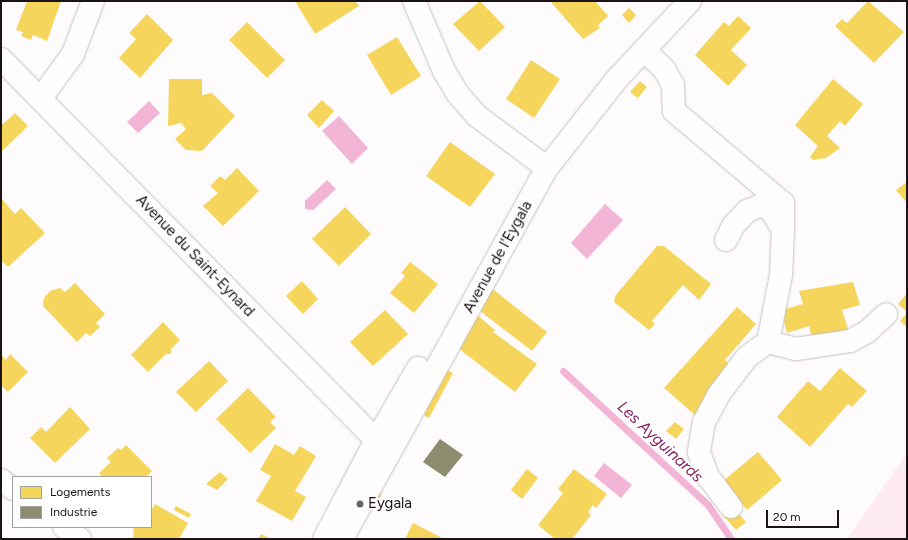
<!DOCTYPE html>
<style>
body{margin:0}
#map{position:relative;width:908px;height:540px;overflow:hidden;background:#fefbfc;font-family:Figtree,sans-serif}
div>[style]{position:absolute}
.green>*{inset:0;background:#fdeaf3}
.water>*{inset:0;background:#f3b5d6}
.homes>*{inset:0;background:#f6d55c}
.industry>*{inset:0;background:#8c8c6e}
.stream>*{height:7px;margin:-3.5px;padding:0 3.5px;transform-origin:3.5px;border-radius:3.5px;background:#f3b5d6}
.roads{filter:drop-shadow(0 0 1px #c6c0c3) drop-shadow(0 0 1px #c6c0c3)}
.minor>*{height:22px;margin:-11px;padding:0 11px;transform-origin:11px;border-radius:11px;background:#fffeff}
.dots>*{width:11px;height:11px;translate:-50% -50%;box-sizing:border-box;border:2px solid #fff;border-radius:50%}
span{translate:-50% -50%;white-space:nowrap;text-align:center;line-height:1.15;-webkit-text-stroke:4px #fff;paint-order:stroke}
.street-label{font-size:15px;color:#1b1317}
.poi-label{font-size:15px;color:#1b1317}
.left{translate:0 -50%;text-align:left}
.water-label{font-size:16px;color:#892662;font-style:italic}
.frame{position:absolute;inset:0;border:2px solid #1b1317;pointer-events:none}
.legend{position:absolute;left:12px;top:476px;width:140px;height:52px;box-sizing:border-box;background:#fff;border:1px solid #a4a1a2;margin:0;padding:5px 7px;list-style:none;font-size:12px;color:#1b1317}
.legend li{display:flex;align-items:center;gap:8px;height:20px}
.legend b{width:20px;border:1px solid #a4a1a2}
.scale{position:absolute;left:766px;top:510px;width:73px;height:18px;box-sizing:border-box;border:2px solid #1b1317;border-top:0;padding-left:5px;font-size:12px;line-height:14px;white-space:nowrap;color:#1b1317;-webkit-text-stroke:3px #fff;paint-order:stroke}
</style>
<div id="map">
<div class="green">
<div style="clip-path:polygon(907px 453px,907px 539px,847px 539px)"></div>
</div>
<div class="water">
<div style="clip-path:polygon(149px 101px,160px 113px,138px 133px,127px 122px)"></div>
<div style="clip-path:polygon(339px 116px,368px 148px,352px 164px,322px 131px)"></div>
<div style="clip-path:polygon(327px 180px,336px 189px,313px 210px,305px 209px,305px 201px)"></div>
<div style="clip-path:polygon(605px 204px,623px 220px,587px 259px,571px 243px)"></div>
<div style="clip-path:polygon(604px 463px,632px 485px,621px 498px,594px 476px)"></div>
</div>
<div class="homes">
<div style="clip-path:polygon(27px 1px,61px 1px,47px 41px,33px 35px,31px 40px,21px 36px,23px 32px,16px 30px)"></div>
<div style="clip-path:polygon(295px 1px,355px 1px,359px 6px,315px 34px)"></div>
<div style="clip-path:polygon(480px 1px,505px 27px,479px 51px,453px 24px)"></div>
<div style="clip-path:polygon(550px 1px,595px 1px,608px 16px,598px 25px,600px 28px,583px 39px)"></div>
<div style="clip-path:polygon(868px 1px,904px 32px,874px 63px,835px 26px,842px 19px,847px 23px)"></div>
<div style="clip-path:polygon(629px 8px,636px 15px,629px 23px,622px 15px)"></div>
<div style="clip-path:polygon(147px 14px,173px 40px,140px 78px,119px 58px,136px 39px,129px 33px)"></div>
<div style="clip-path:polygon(738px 16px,751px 28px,731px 50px,747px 65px,728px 86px,695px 55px,724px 22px,729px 26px)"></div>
<div style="clip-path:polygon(247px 22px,285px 60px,267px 78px,229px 40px)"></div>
<div style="clip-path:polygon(397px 37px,421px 76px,391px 95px,367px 55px)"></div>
<div style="clip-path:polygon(531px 60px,560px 79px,534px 118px,506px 99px)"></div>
<div style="clip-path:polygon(169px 79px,202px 79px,202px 95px,212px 93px,235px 116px,202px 151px,186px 150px,175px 139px,186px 129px,181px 123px,168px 126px)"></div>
<div style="clip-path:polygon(833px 79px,863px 104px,845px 126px,840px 121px,827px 136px,840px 148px,826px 158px,813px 160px,810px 157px,818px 146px,795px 125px)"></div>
<div style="clip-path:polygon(640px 81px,647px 87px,638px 98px,630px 92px)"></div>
<div style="clip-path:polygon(322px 100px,334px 111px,319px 128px,307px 115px)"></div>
<div style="clip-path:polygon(15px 113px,28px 126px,1px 152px,1px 122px,3px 124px)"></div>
<div style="clip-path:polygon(450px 142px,495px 174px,470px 207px,426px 176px)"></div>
<div style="clip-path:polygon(237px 168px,259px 191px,223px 226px,203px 206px,218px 193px,210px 186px,220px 176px,225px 180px)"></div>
<div style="clip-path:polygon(907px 182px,907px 203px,896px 190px)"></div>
<div style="clip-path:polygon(1px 198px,15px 214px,21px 208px,45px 233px,8px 267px,1px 260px)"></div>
<div style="clip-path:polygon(345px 207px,371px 234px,339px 266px,312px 239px)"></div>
<div style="clip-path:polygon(657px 246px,664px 246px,711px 284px,699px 300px,683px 285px,652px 321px,655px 324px,649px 330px,614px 302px,615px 296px)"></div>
<div style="clip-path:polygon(410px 262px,438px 284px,414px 313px,390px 293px,405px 276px,401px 273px)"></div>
<div style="clip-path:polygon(302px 281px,318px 299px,303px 314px,286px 296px)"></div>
<div style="clip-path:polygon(853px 282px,860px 305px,842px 310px,849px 332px,813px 342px,809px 326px,787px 333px,784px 322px,785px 309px,803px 304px,799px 291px)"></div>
<div style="clip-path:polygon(75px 283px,105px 314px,96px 323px,100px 327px,90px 336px,86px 333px,77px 342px,43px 306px,44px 298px,50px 291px,60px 288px,65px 292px)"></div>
<div style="clip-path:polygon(490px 287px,547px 332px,532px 351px,476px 308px)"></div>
<div style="clip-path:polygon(907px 293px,907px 312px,898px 304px)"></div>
<div style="clip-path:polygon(737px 307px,756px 324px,725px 360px,729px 364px,724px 379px,695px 415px,664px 388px)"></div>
<div style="clip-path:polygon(385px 310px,408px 334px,373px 366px,350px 342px)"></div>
<div style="clip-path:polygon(907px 313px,907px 327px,900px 321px)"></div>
<div style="clip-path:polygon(476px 314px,495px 330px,493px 332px,537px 364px,515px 392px,458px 348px)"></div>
<div style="clip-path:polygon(163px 322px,180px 340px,171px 349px,171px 354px,166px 354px,148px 372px,131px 355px)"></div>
<div style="clip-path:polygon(10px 354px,28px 372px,8px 392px,1px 385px,1px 355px,6px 360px)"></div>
<div style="clip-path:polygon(209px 361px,228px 381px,196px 412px,176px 392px)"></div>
<div style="clip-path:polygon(840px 368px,867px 391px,852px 407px,848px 404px,810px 447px,777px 417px,808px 381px,820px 391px)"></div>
<div style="clip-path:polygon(447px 370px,453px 373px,429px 418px,424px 415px)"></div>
<div style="clip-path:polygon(248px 388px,276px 417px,270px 422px,276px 428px,250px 453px,216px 419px)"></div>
<div style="clip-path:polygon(70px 407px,90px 429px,55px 463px,30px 438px,41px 427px,46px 432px)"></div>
<div style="clip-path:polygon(675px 422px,684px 429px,676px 439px,666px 431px)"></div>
<div style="clip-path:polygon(275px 444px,294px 455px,300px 446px,316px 456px,295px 491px,306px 497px,292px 521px,256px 501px,271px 476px,260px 470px)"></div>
<div style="clip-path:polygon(126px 445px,152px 471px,146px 477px,102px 477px,99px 473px,111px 462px,107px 458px,118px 448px,121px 450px)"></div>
<div style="clip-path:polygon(758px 452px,782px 480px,747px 510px,723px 481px)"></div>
<div style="clip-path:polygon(527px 469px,538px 478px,522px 499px,511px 490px)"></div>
<div style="clip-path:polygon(574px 469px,607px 494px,596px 508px,593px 505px,588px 512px,591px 515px,572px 539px,555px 539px,538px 525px,563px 493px,558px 489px)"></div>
<div style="clip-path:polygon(220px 472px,228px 479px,217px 490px,206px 484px)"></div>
<div style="clip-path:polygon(377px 491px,382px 493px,376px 506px,371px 504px)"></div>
<div style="clip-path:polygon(155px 504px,188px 523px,179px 539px,133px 538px,134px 527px,151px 527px,151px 511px)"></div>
<div style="clip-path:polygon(176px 506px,191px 514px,189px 518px,174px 510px)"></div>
<div style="clip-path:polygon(732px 506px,746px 522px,736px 530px,722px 514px)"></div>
<div style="clip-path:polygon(413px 523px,427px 530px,444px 539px,405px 539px)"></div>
<div style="clip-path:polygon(261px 534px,271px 539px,258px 539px)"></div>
</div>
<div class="industry">
<div style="clip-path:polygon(440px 439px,463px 455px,445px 477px,423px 462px)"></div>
</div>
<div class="stream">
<div style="left:563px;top:371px;width:197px;rotate:42.7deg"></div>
<div style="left:708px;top:505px;width:41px;rotate:55.9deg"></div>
</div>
<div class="roads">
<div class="minor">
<div style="left:414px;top:1px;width:76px;rotate:66.8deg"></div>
<div style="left:444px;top:71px;width:26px;rotate:59deg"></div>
<div style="left:457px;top:93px;width:30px;rotate:49deg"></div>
<div style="left:477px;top:116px;width:87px;rotate:36.6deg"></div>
<div style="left:644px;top:50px;width:28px;rotate:44deg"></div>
<div style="left:664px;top:69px;width:18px;rotate:61deg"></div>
<div style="left:673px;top:85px;width:26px;rotate:88deg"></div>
<div style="left:674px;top:111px;width:143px;rotate:40.2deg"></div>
<div style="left:783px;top:203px;width:27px;rotate:90deg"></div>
<div style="left:1px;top:59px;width:549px;rotate:45.44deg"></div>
<div style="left:41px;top:98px;width:54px;rotate:-54deg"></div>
<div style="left:73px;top:54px;width:57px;rotate:-69.3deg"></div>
<div style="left:726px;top:240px;width:16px;rotate:-63deg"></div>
<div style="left:733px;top:226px;width:21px;rotate:-47deg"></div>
<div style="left:747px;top:211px;width:16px;rotate:-22deg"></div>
<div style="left:762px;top:205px;width:10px;rotate:29deg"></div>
<div style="left:771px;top:210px;width:23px;rotate:59deg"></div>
<div style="left:783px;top:230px;width:45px;rotate:92.5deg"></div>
<div style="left:781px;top:275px;width:68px;rotate:101deg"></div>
<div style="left:1px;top:480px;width:15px;rotate:37deg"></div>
<div style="left:731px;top:507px;width:38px;rotate:-127deg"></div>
<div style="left:708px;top:477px;width:27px;rotate:-110deg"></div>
<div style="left:699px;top:452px;width:30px;rotate:-81deg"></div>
<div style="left:704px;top:422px;width:32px;rotate:-62deg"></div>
<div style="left:719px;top:394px;width:46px;rotate:-52.9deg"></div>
<div style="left:747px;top:357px;width:26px;rotate:-36deg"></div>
<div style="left:768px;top:342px;width:29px;rotate:14deg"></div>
<div style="left:796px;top:349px;width:55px;rotate:-8.4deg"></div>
<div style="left:850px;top:341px;width:19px;rotate:-28deg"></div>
<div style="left:867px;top:332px;width:26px;rotate:-43deg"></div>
<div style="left:64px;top:527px;width:20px;rotate:37deg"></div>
<div style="left:324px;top:539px;width:110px;rotate:-62.3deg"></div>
<div style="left:375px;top:442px;width:86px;rotate:-59.8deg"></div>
<div style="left:342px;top:539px;width:424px;rotate:-61.1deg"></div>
<div style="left:547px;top:168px;width:112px;rotate:-51.9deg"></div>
<div style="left:616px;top:80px;width:108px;rotate:-46.9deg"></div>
</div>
</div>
<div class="dots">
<div style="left:360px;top:504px;background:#6a6467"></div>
</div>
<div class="street-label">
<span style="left:195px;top:256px;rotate:46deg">Avenue du Saint-Eynard</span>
<span style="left:498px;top:257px;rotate:-61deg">Avenue de l'Eygala</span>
</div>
<div class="poi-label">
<span class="left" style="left:368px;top:504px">Eygala</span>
</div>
<div class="water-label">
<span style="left:660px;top:442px;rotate:43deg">Les Ayguinards</span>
</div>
<div class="frame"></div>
<ul class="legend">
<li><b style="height:11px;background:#f6d55c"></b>Logements</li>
<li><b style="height:11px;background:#8c8c6e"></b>Industrie</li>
</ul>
<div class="scale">20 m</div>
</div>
